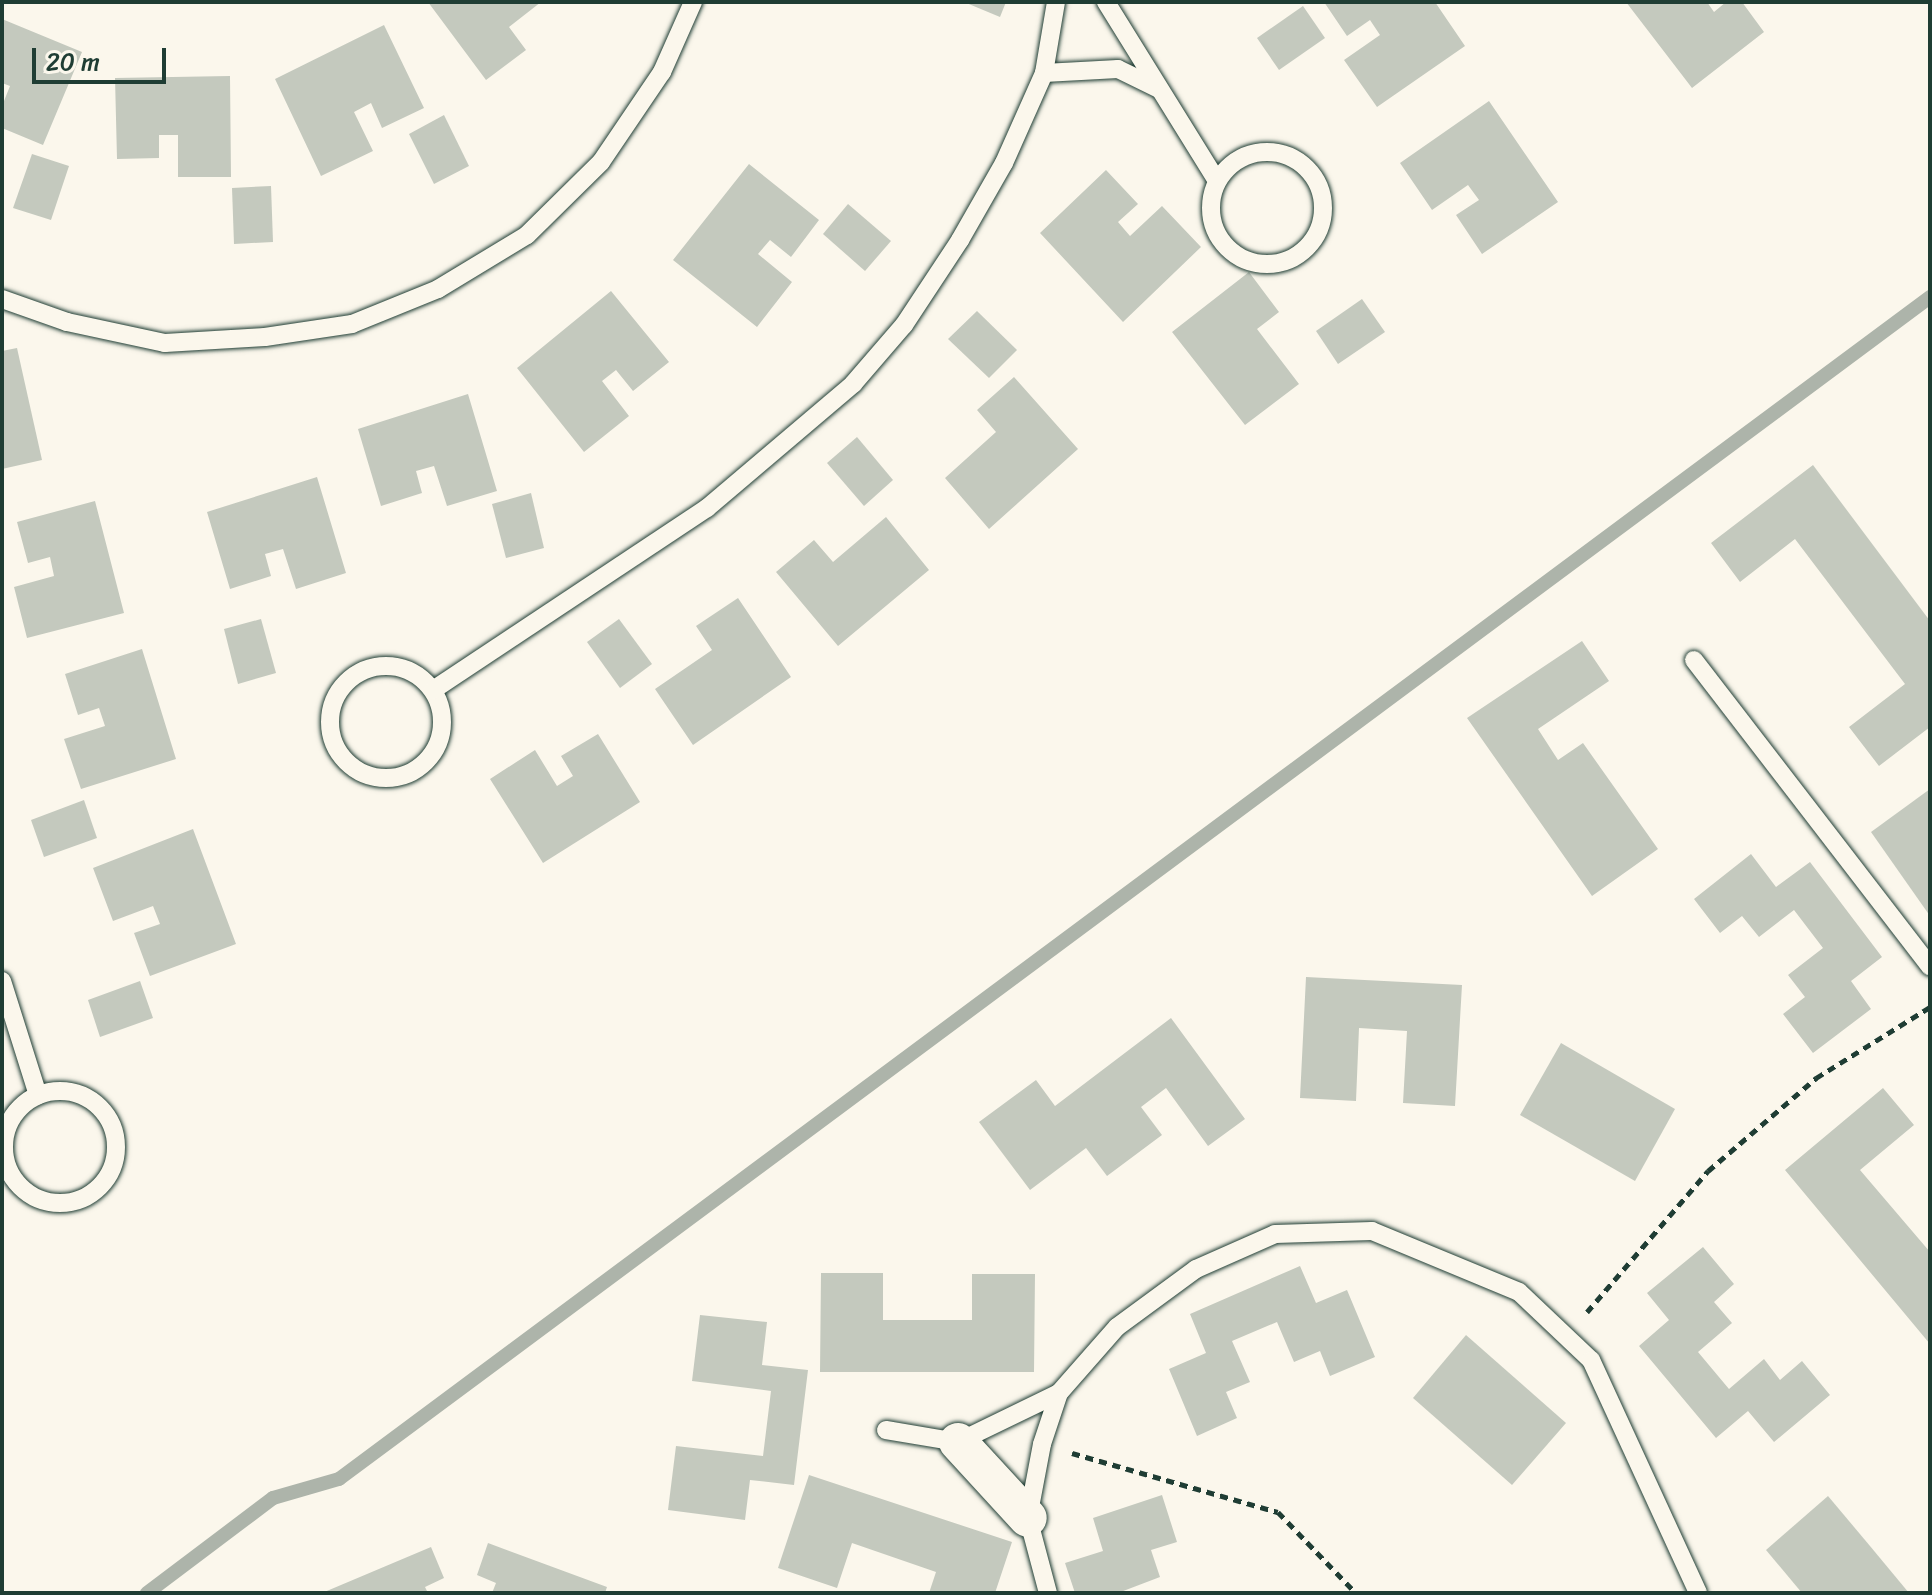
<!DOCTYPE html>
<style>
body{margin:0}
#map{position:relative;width:1932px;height:1595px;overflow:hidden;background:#fbf7ec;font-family:Sriracha,sans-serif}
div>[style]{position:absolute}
.stream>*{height:14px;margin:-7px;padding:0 7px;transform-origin:7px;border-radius:7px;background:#adb4aa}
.building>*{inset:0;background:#c4c9be}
.path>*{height:5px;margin-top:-2.5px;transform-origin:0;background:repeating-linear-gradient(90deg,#1f3d34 0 8px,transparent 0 14px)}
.roads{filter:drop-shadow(0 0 2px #1f3d34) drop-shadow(0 0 2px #1f3d34)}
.lane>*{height:18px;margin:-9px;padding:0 9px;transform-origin:9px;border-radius:9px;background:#fbf7ec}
.lane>.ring{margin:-9px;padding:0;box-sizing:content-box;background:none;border:18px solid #fbf7ec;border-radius:50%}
.street>*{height:38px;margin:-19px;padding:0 19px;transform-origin:19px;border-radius:19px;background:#fbf7ec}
span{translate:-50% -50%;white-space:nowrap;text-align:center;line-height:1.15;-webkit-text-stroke:6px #fbf7ec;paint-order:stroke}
.frame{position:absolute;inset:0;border:4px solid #1f3d34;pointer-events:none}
.scale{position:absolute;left:32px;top:48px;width:134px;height:36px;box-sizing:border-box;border:4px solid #1f3d34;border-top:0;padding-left:10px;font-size:24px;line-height:28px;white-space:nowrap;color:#1f3d34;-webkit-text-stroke:6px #fbf7ec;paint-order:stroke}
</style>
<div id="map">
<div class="stream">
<div style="left:147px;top:1593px;width:158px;rotate:-37deg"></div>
<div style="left:273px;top:1498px;width:69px;rotate:-16.1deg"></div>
<div style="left:339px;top:1479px;width:1982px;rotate:-36.61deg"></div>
</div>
<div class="building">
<div style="clip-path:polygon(428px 2px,541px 2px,509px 27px,526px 50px,486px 80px)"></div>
<div style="clip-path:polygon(964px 2px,1006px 2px,1000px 17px)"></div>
<div style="clip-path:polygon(1324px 2px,1435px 2px,1465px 46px,1377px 107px,1344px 60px,1380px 35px,1370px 20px,1347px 36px)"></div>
<div style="clip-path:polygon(1626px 2px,1707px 2px,1714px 12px,1726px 2px,1742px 2px,1764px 32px,1692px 88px)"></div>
<div style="clip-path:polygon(1303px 6px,1325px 38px,1279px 70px,1257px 38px)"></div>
<div style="clip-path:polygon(2px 19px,82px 52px,43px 145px,2px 128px,2px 106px,10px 86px,2px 83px)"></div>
<div style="clip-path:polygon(384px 25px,424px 108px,382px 128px,371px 103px,354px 112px,373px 151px,321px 176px,275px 79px)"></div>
<div style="clip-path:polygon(230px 76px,231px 177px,178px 177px,178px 135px,159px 135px,159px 158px,117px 159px,115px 78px)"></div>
<div style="clip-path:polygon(1489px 101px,1558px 202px,1482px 254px,1456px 215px,1479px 200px,1468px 185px,1432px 210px,1400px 163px)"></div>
<div style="clip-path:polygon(444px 115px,469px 166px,434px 184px,409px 134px)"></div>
<div style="clip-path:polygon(32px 154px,69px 166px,51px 220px,13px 208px)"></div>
<div style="clip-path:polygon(749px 164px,819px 220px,791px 257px,770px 240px,758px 254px,792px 282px,757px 327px,673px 260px)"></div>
<div style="clip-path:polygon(1106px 170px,1138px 204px,1118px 222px,1130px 236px,1162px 206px,1201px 247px,1123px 322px,1040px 233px)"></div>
<div style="clip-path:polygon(271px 186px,273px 242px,234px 244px,232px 188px)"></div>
<div style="clip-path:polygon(848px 204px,891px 241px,865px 271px,823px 234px)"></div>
<div style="clip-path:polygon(1249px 272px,1279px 312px,1257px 329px,1299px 384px,1245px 425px,1172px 332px)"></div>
<div style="clip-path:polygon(611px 291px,669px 362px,633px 391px,616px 370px,602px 381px,629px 416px,584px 452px,517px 368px)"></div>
<div style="clip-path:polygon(1362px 299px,1385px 332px,1338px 364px,1316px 331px)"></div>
<div style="clip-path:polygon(977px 311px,1017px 350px,989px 378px,948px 339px)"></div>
<div style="clip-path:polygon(17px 348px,42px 460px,2px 469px,2px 351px)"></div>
<div style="clip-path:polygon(1014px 377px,1078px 449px,989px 529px,945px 478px,996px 432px,977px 410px)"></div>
<div style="clip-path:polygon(468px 394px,497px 491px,447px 506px,434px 466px,416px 471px,422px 493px,381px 506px,358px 429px)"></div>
<div style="clip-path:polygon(857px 437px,893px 480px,864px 506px,827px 463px)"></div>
<div style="clip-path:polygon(1813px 465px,1930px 621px,1930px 727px,1879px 766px,1849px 727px,1905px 684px,1795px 539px,1740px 582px,1711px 543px)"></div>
<div style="clip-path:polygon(317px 477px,346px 573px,296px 589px,283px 549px,265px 554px,271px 576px,230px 589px,207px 512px)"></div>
<div style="clip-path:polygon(531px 493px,544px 548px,506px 558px,492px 504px)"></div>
<div style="clip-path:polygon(95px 501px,124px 613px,27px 638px,14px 587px,54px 576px,50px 557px,28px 563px,17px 522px)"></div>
<div style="clip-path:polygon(886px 517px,929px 570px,838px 646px,776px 572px,814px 540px,833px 562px)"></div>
<div style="clip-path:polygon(738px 598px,791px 677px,693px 745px,655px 689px,712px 650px,696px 626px)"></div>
<div style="clip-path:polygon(261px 619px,276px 673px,238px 684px,224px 629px)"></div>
<div style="clip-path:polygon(619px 619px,652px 664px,620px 688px,587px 642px)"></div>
<div style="clip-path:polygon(1582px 641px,1609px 681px,1538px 729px,1558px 760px,1583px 743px,1658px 849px,1592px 896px,1467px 718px)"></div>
<div style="clip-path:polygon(142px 649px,176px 759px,81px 789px,64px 739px,105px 726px,99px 708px,78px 715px,65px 674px)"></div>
<div style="clip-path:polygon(598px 734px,640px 802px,543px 863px,490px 779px,535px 750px,557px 786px,573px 776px,561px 756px)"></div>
<div style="clip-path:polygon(1930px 789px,1930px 916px,1871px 832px)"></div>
<div style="clip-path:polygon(84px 800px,97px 838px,44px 857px,31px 820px)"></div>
<div style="clip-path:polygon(193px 829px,236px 944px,150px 976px,134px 933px,160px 924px,153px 906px,113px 921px,93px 868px)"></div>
<div style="clip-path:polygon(1751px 854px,1776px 887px,1810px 862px,1882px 957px,1851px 981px,1871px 1009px,1813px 1053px,1783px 1014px,1805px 997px,1788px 975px,1823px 948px,1794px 910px,1759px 937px,1742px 916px,1720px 933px,1694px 899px)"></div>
<div style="clip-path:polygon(1306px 977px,1462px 985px,1455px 1106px,1403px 1103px,1407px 1031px,1359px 1028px,1356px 1101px,1300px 1098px)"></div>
<div style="clip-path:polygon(140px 981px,153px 1018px,100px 1037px,88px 1000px)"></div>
<div style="clip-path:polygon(1171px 1018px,1245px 1119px,1208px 1146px,1166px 1088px,1141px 1107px,1162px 1135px,1107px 1176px,1086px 1148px,1030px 1190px,979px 1122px,1036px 1080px,1055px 1106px)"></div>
<div style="clip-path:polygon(1561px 1043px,1675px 1109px,1635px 1181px,1520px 1115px)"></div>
<div style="clip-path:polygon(1883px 1088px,1914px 1125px,1860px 1170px,1930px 1252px,1930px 1344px,1785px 1170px)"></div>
<div style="clip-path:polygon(1703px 1247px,1734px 1284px,1714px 1302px,1732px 1323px,1698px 1352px,1729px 1389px,1764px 1359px,1780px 1380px,1802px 1361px,1830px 1395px,1774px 1442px,1748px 1411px,1716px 1438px,1639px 1346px,1669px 1320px,1647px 1293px)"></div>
<div style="clip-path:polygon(1300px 1266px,1316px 1303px,1347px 1290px,1375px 1357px,1330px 1376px,1320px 1351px,1294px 1362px,1277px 1322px,1232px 1341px,1250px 1382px,1226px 1392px,1237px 1418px,1197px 1436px,1169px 1369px,1206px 1353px,1190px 1314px)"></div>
<div style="clip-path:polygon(821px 1273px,883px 1273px,883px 1320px,972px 1320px,972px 1274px,1035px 1274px,1034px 1372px,820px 1372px)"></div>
<div style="clip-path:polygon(700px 1315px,767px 1322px,762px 1365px,808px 1370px,794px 1485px,750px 1480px,745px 1520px,668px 1510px,676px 1446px,763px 1456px,771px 1391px,692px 1381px)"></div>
<div style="clip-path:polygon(1466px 1335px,1566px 1423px,1512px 1485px,1413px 1398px)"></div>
<div style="clip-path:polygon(809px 1475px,1012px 1542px,995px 1593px,929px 1593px,936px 1572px,852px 1543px,837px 1588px,778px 1568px)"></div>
<div style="clip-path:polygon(1162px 1495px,1177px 1542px,1151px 1550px,1160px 1577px,1118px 1593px,1075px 1593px,1065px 1563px,1103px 1551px,1093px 1518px)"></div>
<div style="clip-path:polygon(1828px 1496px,1870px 1546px,1909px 1593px,1802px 1593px,1766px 1550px)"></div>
<div style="clip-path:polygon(488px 1543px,607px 1587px,605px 1593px,492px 1593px,496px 1583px,477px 1575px)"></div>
<div style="clip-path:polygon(431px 1547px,444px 1578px,425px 1587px,428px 1593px,322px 1593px)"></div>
</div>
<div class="path">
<div style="left:2px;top:1122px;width:8px;rotate:-7deg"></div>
<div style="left:1587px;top:1312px;width:186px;rotate:-49.4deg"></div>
<div style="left:1708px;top:1171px;width:143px;rotate:-40.7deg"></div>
<div style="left:1816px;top:1078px;width:134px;rotate:-31.9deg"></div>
<div style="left:1072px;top:1453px;width:214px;rotate:16deg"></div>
<div style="left:1278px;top:1512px;width:112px;rotate:46.1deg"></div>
</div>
<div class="roads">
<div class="lane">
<div style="left:1056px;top:2px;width:72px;rotate:99.6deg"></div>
<div style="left:1044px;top:73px;width:74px;rotate:-3.1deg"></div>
<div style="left:1118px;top:69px;width:46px;rotate:26deg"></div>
<div style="left:1106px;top:2px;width:211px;rotate:58.2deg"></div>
<div class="ring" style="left:1211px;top:152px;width:94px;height:94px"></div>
<div style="left:2px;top:299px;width:69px;rotate:19.5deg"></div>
<div style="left:67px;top:322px;width:100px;rotate:12.1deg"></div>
<div style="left:165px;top:343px;width:100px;rotate:-3.4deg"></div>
<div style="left:265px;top:337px;width:88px;rotate:-8.5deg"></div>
<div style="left:352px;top:324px;width:93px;rotate:-22.1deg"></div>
<div style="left:438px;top:289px;width:104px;rotate:-31.2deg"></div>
<div style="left:527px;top:235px;width:104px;rotate:-44.6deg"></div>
<div style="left:601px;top:162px;width:109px;rotate:-55.9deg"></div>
<div style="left:662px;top:72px;width:77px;rotate:-66.1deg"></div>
<div style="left:1694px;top:660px;width:387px;rotate:52.4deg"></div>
<div class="ring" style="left:330px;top:666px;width:94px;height:94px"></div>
<div style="left:433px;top:690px;width:329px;rotate:-33.6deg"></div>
<div style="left:707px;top:508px;width:192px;rotate:-40.3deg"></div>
<div style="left:853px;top:384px;width:78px;rotate:-49.2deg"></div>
<div style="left:904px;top:325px;width:102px;rotate:-56.6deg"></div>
<div style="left:960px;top:240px;width:89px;rotate:-60.3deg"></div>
<div style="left:1004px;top:163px;width:98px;rotate:-66deg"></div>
<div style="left:2px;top:981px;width:120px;rotate:72.5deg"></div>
<div class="ring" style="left:4px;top:1091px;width:94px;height:94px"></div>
<div style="left:886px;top:1430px;width:73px;rotate:9.5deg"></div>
<div style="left:958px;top:1442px;width:112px;rotate:-25.9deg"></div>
<div style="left:1048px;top:1593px;width:78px;rotate:-104.9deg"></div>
<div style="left:1028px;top:1518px;width:75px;rotate:-79.3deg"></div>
<div style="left:1042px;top:1444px;width:54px;rotate:-71.6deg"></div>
<div style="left:1059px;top:1393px;width:88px;rotate:-48.7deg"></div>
<div style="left:1117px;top:1327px;width:98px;rotate:-36.3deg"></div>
<div style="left:1196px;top:1269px;width:86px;rotate:-23.9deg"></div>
<div style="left:1275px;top:1234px;width:97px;rotate:-1.8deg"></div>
<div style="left:1372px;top:1231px;width:159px;rotate:22.5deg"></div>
<div style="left:1519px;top:1292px;width:99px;rotate:43.4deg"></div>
<div style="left:1591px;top:1360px;width:256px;rotate:65.3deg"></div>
</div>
<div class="street">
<div style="left:958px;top:1442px;width:103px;rotate:47.4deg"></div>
</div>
</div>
<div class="frame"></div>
<div class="scale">20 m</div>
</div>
